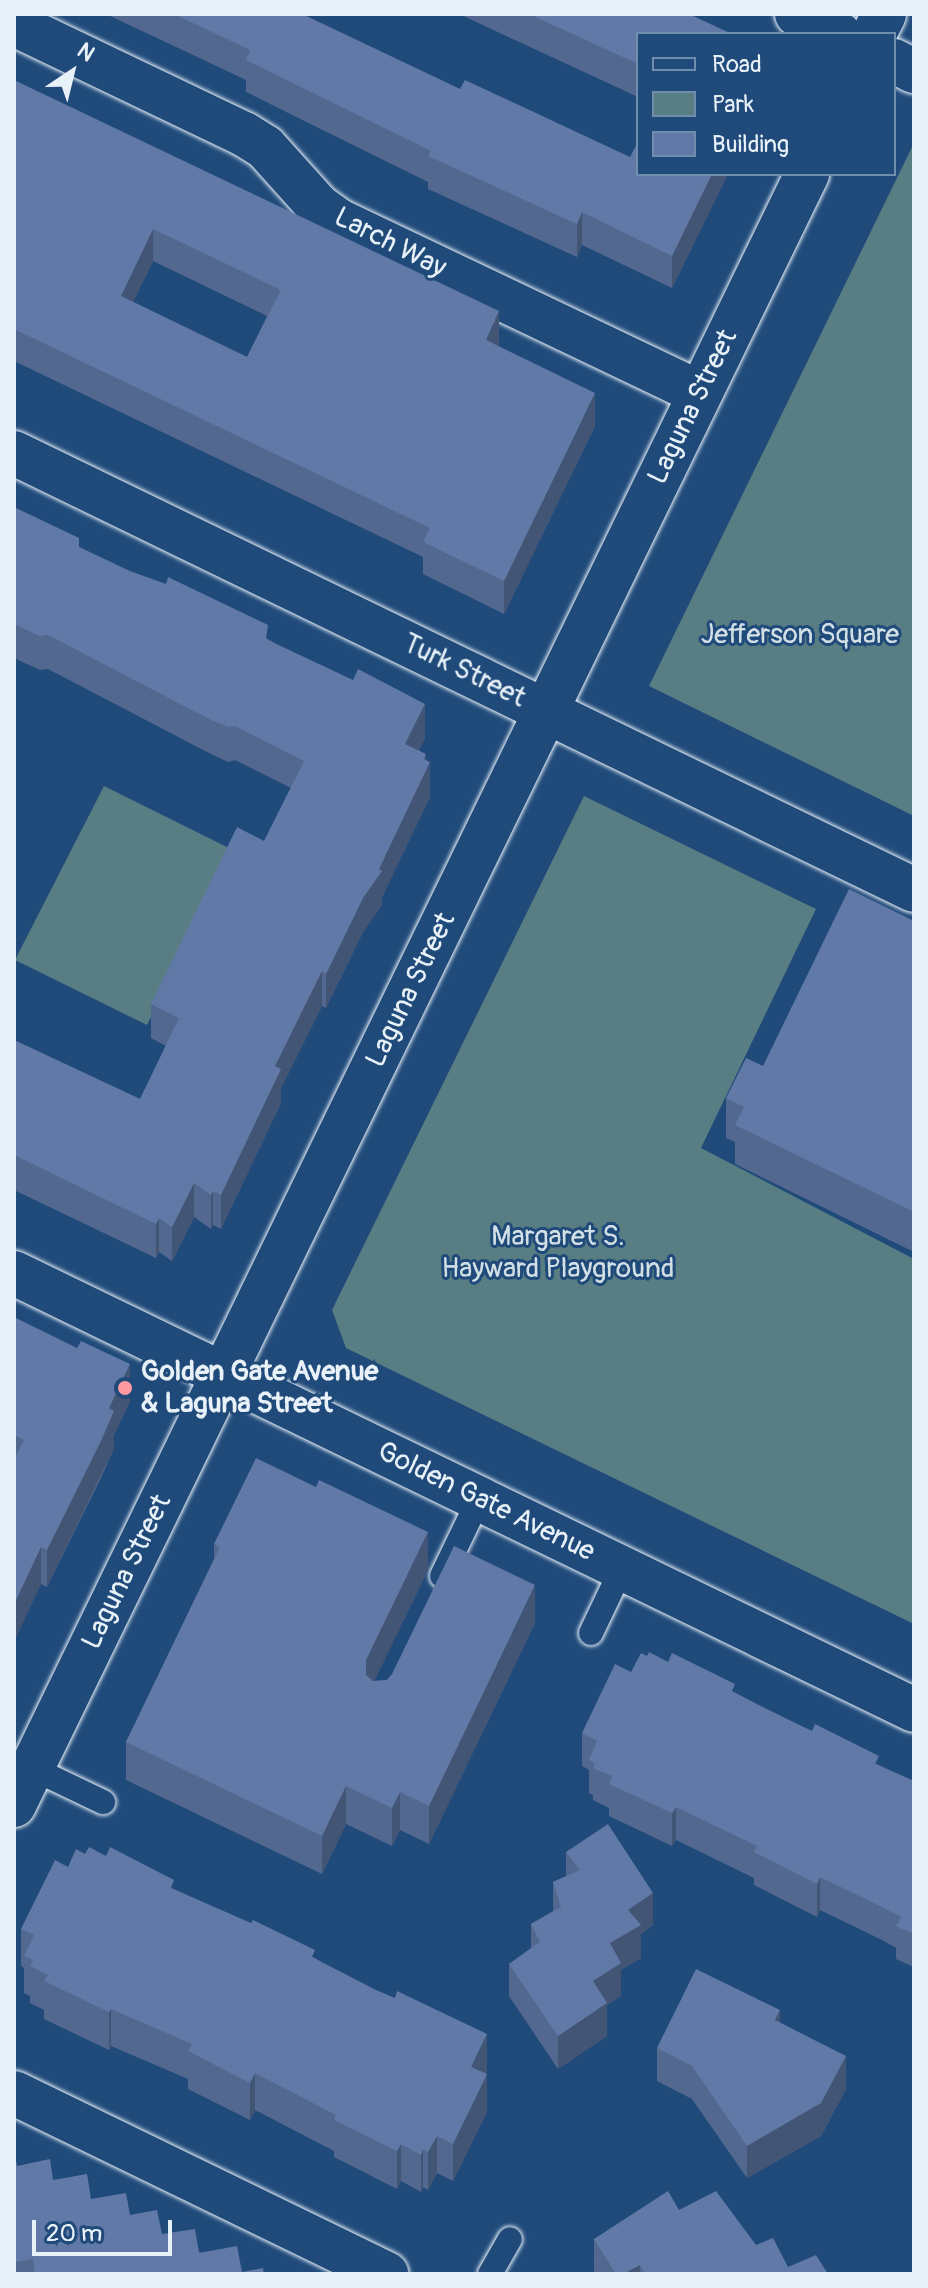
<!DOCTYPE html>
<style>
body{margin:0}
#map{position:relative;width:928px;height:2288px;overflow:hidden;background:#1f4a7a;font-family:Pangolin,sans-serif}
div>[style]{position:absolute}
.green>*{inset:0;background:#587d83}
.roads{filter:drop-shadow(0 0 2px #e8f1f8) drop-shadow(0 0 2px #e8f1f8)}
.lane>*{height:24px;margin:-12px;padding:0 12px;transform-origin:12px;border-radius:12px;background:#1f4a7a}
.street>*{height:44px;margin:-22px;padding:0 22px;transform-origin:22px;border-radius:22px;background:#1f4a7a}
.secondary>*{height:44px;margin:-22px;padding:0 22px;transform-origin:22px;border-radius:22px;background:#1f4a7a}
.wall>*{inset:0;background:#53688f}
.shaded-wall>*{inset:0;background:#435574}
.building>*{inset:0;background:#6079a6}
.dots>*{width:22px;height:22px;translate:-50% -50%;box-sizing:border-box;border:4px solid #1f4a7a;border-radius:50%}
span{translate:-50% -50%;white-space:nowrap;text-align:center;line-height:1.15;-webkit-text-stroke:6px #1f4a7a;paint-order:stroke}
.street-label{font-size:28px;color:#e8f1f8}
.park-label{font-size:28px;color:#d2e0e6}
.poi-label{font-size:28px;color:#e8f1f8;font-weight:700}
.left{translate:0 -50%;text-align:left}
.frame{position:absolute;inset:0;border:16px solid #e8f1f8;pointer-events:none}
.legend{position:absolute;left:636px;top:32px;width:260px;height:144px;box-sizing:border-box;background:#1f4a7a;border:2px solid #6f8dac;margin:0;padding:10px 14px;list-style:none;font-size:24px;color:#e8f1f8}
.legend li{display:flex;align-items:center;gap:16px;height:40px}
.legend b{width:40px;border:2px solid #6f8dac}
.north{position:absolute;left:32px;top:32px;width:80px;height:80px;-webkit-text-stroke:6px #1f4a7a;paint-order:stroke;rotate:35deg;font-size:22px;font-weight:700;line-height:32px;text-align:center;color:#e8f1f8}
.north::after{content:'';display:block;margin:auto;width:28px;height:36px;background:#e8f1f8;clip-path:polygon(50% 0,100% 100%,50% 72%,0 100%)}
.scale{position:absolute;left:32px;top:2220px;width:140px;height:36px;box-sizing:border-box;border:4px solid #e8f1f8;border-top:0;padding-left:10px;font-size:24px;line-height:28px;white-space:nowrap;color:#e8f1f8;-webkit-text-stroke:6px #1f4a7a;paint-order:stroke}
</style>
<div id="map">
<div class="green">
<div style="clip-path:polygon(914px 143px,914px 816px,649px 686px)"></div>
<div style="clip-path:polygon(104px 786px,235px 851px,147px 1025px,15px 960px)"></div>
<div style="clip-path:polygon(584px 796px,816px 909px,701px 1148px,914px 1259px,914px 1624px,346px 1348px,332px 1310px)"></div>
</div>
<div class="roads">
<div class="lane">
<div style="left:442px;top:1576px;width:85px;rotate:-64.3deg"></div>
<div style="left:591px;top:1633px;width:72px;rotate:-64.5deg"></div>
<div style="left:32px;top:1768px;width:79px;rotate:25.6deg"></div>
<div style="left:490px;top:2274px;width:40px;rotate:-60.3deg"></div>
</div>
<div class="street">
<div style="left:797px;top:14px;width:47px;rotate:25.5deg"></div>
<div style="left:14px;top:24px;width:255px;rotate:25.6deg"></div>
<div style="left:244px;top:134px;width:25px;rotate:32deg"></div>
<div style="left:265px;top:147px;width:79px;rotate:48.1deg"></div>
<div style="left:318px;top:206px;width:24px;rotate:36deg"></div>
<div style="left:337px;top:220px;width:402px;rotate:25.5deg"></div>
<div style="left:874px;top:34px;width:22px;rotate:-63deg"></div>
<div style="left:894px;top:61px;width:22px;rotate:27deg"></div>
<div style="left:14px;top:1805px;width:1814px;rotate:-64.07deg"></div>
<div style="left:14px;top:2093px;width:414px;rotate:25.9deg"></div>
</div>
<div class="secondary">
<div style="left:14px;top:453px;width:1000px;rotate:25.9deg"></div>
<div style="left:14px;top:1273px;width:1000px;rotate:25.9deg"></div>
</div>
</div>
<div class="wall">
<div style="clip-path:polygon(106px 14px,302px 14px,638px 174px,728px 174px,672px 288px,582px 245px,577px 257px,428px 189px,428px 182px,246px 92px,246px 80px)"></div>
<div style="clip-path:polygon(459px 14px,689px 14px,638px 34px,638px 97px)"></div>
<div style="clip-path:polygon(evenodd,14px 80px,499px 344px,498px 346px,595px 426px,504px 614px,423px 574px,423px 557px,14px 361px,14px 80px,153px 261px,267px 316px,247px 357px,133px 302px,153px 261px)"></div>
<div style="clip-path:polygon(14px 507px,79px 547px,268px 639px,425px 738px,419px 750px,426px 760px,430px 797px,382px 897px,382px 905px,363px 932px,326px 1008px,322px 1006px,281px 1088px,281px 1103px,221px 1229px,213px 1225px,211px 1229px,194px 1217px,172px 1261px,159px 1252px,156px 1258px,14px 1190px,14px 1040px,140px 1099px,166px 1046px,151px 1038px,151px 1004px,264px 841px,291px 788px,235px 760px,228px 762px,209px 753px,48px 669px,40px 670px,14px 658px)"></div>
<div style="clip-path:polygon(914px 921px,914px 1252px,735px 1164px,735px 1142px,726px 1138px,726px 1098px,763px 1066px)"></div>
<div style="clip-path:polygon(14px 1317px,130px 1401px,114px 1435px,114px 1448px,101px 1478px,47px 1587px,41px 1584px,16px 1637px,14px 1636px)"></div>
<div style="clip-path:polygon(214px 1544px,428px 1570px,374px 1681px,387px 1680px,535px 1623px,429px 1844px,400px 1830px,392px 1846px,346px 1824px,322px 1874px,126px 1780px,126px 1742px,214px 1559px)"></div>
<div style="clip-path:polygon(647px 1656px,668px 1662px,735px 1693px,879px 1765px,914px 1781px,914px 1967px,896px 1959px,896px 1948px,882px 1940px,820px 1910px,817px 1917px,754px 1885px,754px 1878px,676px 1840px,672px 1846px,609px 1816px,609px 1808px,593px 1800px,593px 1795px,589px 1793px,589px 1770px,582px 1766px,582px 1733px,631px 1672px)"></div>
<div style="clip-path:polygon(566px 1852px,653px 1925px,641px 1934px,641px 1958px,621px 1970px,621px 1996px,607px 2005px,607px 2036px,558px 2069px,509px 1996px,509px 1964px,531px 1948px,531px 1924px,553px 1911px,553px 1882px,566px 1876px)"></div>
<div style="clip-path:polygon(85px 1854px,174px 1889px,315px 1958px,487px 2071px,486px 2074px,487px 2112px,453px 2181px,437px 2173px,428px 2190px,423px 2187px,421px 2192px,401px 2181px,397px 2189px,334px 2157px,334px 2151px,255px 2110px,250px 2120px,188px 2089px,188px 2079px,111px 2046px,109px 2050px,44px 2019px,44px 2010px,30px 2003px,30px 1996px,24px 1993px,24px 1968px,21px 1966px,21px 1929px,68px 1867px)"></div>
<div style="clip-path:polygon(780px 2023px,846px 2089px,821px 2136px,747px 2178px,692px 2099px,657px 2081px,657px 2048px)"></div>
<div style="clip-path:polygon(14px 2151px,17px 2166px,53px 2180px,91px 2199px,130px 2215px,162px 2234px,242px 2272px,264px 2274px,14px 2274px)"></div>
<div style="clip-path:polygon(679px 2210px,756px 2245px,788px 2267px,828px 2274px,596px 2274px,594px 2271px,594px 2239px)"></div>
</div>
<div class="shaded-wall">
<div style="clip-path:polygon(712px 174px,728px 174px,672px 288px,672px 256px)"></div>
<div style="clip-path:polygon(582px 212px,582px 245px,577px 257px,577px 224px)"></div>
<div style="clip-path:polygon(153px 229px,153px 261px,121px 328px,121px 296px)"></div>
<div style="clip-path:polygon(499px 311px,499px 344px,486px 372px,486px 340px)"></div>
<div style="clip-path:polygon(595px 393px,595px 426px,504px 614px,504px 581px)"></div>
<div style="clip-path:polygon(425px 704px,425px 738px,405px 778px,405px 744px)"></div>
<div style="clip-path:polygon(426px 754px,426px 772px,430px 762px,430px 797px,382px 897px,382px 905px,363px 932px,326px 1008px,326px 974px,363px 898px,379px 869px)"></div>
<div style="clip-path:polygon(322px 971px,322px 1006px,281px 1088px,281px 1103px,221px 1229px,221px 1195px,275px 1066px)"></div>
<div style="clip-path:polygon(194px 1183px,194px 1217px,172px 1261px,172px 1227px)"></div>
<div style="clip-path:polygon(213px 1191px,213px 1225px,211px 1229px,211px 1195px)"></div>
<div style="clip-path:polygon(159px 1218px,159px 1252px,156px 1258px,156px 1224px)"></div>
<div style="clip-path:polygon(130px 1364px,130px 1401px,114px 1435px,114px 1448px,47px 1587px,47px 1550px,109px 1408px)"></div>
<div style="clip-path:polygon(428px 1532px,428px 1570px,366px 1698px,366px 1660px)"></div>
<div style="clip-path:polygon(41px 1547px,41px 1584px,16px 1637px,16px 1600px)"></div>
<div style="clip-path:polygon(535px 1585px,535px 1623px,429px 1844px,429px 1806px)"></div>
<div style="clip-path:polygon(346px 1786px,346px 1824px,322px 1874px,322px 1836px)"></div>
<div style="clip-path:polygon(400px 1792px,400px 1830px,392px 1846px,392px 1808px)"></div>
<div style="clip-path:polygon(676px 1807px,676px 1840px,672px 1846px,672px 1813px)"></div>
<div style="clip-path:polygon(820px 1877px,820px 1910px,817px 1917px,817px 1884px)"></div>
<div style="clip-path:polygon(653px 1893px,653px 1925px,641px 1934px,641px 1958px,621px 1970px,621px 1996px,607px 2005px,607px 2036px,558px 2069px,558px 2036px,593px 1981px,610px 1943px,628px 1910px)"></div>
<div style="clip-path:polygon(111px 2009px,111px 2046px,109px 2050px,109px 2012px)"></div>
<div style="clip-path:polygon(780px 2010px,780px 2043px,775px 2020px)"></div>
<div style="clip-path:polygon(487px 2034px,487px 2071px,471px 2104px,471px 2067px)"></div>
<div style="clip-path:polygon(846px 2056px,846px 2089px,821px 2136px,747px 2178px,747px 2146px)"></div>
<div style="clip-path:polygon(255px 2073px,255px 2110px,250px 2120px,250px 2083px)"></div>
<div style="clip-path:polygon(487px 2074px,487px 2112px,453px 2181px,453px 2144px)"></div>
<div style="clip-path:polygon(437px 2136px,437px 2173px,428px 2190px,428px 2152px)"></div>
<div style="clip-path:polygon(401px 2144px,401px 2181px,397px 2189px,397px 2151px)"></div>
<div style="clip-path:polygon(423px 2149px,423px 2187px,421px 2192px,421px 2155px)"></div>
<div style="clip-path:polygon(640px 2265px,640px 2274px,623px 2274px)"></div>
</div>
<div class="building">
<div style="clip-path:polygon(174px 14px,302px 14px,460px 89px,465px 80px,630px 157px,638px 142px,638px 174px,712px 174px,672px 256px,582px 212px,577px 224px,428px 156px,431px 151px,246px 60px,250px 50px)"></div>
<div style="clip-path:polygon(529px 14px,689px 14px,732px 34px,638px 34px,638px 64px)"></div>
<div style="clip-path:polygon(evenodd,14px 80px,499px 311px,486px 340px,595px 393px,504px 581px,423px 542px,430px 528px,14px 329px,14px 80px,153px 229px,281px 290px,247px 357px,121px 296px,153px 229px)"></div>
<div style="clip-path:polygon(14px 507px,79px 538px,79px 547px,130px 571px,166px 584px,168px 577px,268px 625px,266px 639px,353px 680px,358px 669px,425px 704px,405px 744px,426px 754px,424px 759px,430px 762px,379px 869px,382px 871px,363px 898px,326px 974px,322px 971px,275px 1066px,281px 1069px,221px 1195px,213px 1191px,211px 1195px,194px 1183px,172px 1227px,159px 1218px,156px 1224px,14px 1155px,14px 1040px,140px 1099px,179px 1018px,151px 1004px,237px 827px,264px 841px,304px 761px,235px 726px,228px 727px,209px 719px,48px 635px,40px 636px,14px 624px)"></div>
<div style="clip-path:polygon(849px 889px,914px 921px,914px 1212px,735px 1125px,744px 1107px,726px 1098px,746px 1058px,763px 1066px)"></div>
<div style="clip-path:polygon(14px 1317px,77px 1348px,81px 1341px,130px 1364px,109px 1408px,114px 1411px,101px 1441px,47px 1550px,41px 1547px,16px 1600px,14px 1599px,14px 1460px,24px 1440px,14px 1435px)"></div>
<div style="clip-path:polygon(256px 1458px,316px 1487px,319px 1480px,428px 1532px,366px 1660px,366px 1675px,373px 1681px,387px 1680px,392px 1674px,454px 1546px,535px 1585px,429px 1806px,400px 1792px,392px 1808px,346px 1786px,322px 1836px,126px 1742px,220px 1547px,214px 1544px)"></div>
<div style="clip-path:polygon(649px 1652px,668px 1662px,672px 1653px,735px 1684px,732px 1691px,762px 1707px,812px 1731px,815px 1724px,879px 1756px,875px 1764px,914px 1781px,914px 1934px,896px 1926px,901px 1917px,882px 1907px,820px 1877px,817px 1884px,754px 1852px,757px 1846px,676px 1807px,672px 1813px,609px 1784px,612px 1776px,593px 1768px,595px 1763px,589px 1760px,597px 1741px,582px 1733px,615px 1664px,631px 1672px,641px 1653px,647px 1656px)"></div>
<div style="clip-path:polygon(608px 1824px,653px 1893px,628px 1910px,641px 1925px,610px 1943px,621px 1963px,593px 1981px,607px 2003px,558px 2036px,509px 1964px,540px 1942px,531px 1924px,561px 1907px,553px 1882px,580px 1870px,566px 1852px)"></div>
<div style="clip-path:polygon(89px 1847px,106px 1856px,110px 1847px,174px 1880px,171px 1888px,251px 1923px,253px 1920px,315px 1950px,312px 1957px,376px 1990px,395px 1998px,397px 1991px,487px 2034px,471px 2067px,487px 2074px,453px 2144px,437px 2136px,428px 2152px,423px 2149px,421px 2155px,401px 2144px,397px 2151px,334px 2120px,336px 2115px,255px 2073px,250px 2083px,188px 2051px,192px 2044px,111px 2009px,109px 2012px,44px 1981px,48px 1975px,30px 1966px,33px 1960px,24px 1956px,34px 1935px,21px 1929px,55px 1860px,68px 1867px,76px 1849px,85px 1854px)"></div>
<div style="clip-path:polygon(696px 1969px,780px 2010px,775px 2020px,846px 2056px,821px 2103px,747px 2146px,692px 2066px,657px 2048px)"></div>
<div style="clip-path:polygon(14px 2151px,17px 2166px,50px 2159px,53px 2180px,87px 2174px,91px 2199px,126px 2193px,130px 2215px,157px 2210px,162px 2234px,195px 2229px,199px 2253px,237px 2246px,242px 2272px,263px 2268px,264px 2274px,35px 2274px,33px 2259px,14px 2262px)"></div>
<div style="clip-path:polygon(668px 2191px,679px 2210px,716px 2191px,756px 2245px,773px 2238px,788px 2267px,816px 2255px,828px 2274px,645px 2274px,640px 2265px,623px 2274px,616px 2274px,594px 2239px)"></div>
</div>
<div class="dots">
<div style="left:125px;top:1388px;background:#ff9aa2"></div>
</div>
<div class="street-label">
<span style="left:390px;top:243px;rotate:27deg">Larch Way</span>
<span style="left:693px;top:407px;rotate:-64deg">Laguna Street</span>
<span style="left:464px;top:671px;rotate:26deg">Turk Street</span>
<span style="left:411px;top:990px;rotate:-64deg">Laguna Street</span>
<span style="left:486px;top:1502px;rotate:26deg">Golden Gate Avenue</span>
<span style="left:127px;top:1572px;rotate:-64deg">Laguna Street</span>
</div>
<div class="park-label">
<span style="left:800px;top:635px">Jefferson Square</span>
<span style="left:558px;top:1253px">Margaret S.<br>Hayward Playground</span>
</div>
<div class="poi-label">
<span class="left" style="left:141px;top:1388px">Golden Gate Avenue<br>&amp; Laguna Street</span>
</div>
<div class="frame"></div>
<ul class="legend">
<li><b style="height:10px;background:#1f4a7a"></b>Road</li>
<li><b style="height:22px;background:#587d83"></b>Park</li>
<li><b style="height:22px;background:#6079a6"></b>Building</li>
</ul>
<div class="north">N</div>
<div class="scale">20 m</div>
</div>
